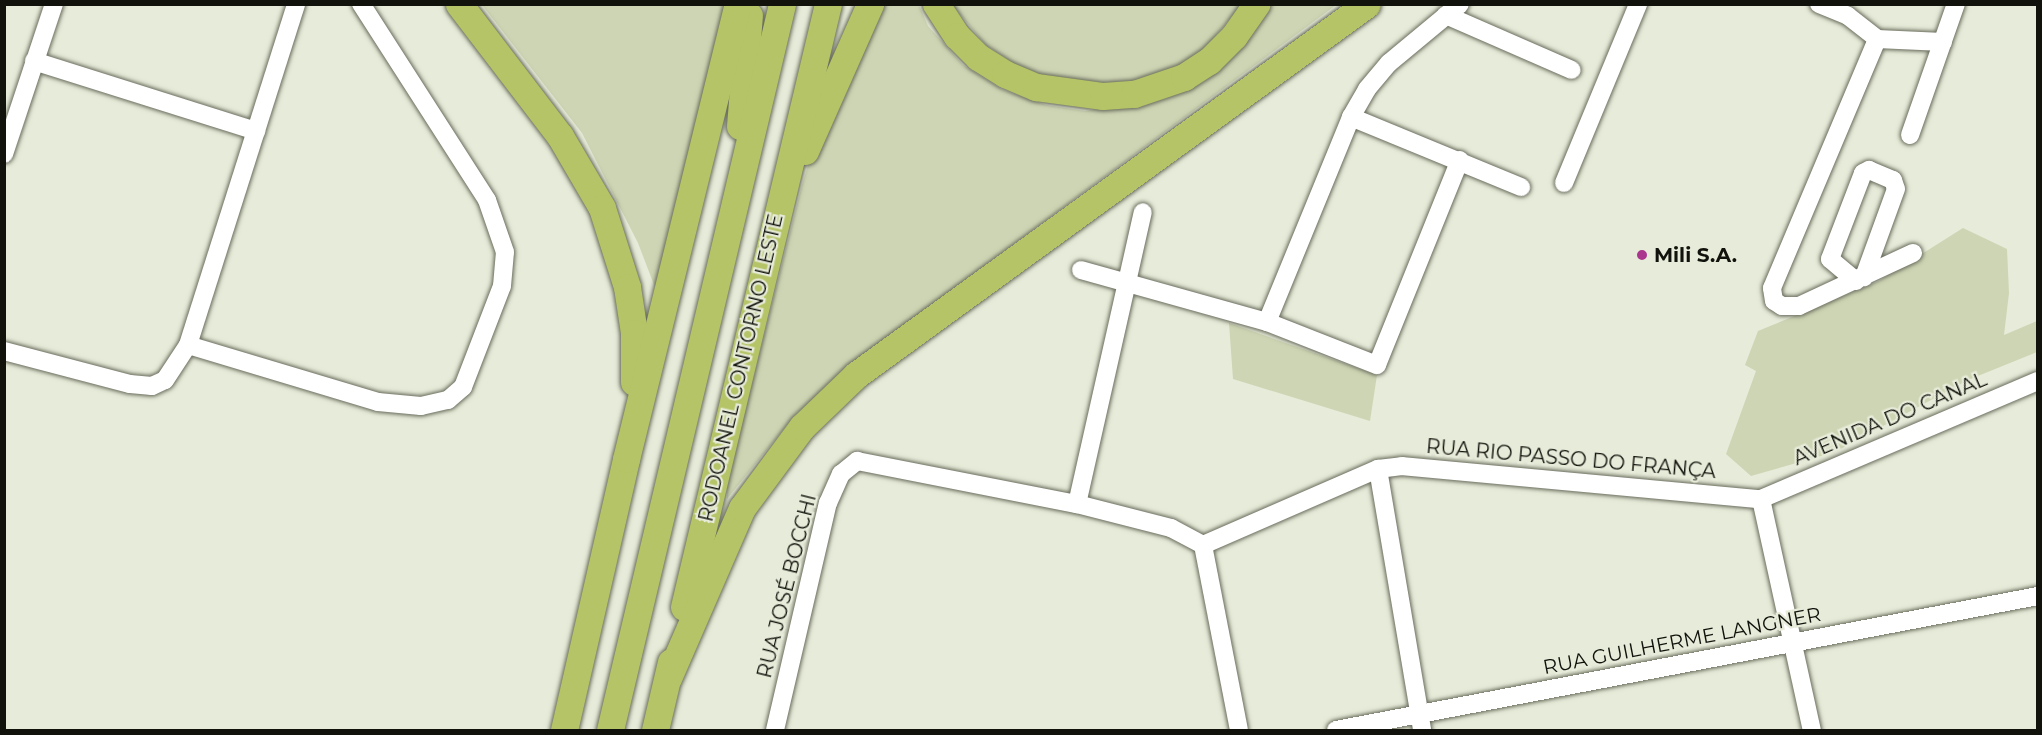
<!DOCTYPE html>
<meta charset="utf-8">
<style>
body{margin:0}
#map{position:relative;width:2042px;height:735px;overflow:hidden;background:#e7ebd9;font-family:Montserrat,sans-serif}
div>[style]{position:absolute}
.green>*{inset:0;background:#ced5b4}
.roads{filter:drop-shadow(0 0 2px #686c5c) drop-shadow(0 0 2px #686c5c)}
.minor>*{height:18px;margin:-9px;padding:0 9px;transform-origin:9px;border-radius:9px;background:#fff}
.highway>*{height:27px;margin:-13.5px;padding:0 13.5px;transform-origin:13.5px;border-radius:13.5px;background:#b4c466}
.dots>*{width:16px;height:16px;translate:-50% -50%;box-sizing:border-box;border:3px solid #e7ebd9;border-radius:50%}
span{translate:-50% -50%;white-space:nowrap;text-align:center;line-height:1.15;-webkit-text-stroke:4.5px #e7ebd9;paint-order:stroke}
.poi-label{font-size:20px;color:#10120b;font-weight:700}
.left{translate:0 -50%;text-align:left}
.street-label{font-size:20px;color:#10120b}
.frame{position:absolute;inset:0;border:6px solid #10120b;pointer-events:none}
</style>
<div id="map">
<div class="green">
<div style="clip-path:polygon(482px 5px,726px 5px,656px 290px,638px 243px,582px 133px)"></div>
<div style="clip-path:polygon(880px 5px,919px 5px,928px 26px,963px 65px,1003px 90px,1046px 105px,1085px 111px,1162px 100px,1198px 82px,1265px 5px,1336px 5px,853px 363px,795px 415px,727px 499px,727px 483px,802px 185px,810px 159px,865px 49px)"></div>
<div style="clip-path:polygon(952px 5px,1241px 5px,1207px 46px,1172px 72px,1128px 86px,1035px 77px,986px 45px)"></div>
<div style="clip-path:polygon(1963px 228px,2007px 249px,2009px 293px,2004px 335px,2037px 321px,2037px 352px,1968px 380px,1835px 452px,1751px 476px,1726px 454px,1756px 371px,1745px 365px,1758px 331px,1879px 281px)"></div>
<div style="clip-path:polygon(1229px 323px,1377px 375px,1370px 421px,1233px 379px)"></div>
</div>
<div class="roads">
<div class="minor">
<div style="left:1819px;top:4px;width:31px;rotate:22deg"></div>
<div style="left:1848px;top:16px;width:37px;rotate:38deg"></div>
<div style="left:1446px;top:15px;width:137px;rotate:23.6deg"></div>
<div style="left:34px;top:61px;width:233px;rotate:17.5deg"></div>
<div style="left:1351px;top:117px;width:184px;rotate:22.4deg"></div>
<div style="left:1910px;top:135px;width:139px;rotate:-70.7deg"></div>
<div style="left:4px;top:154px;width:158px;rotate:-71.6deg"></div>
<div style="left:1564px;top:183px;width:194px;rotate:-67.5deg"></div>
<div style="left:1913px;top:253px;width:126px;rotate:155.1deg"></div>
<div style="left:1799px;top:306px;width:17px;rotate:180deg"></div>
<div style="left:1782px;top:306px;width:9px;rotate:-148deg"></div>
<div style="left:1774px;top:301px;width:13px;rotate:-99deg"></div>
<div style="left:1772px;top:288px;width:270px;rotate:-67.1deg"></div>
<div style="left:1877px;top:39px;width:66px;rotate:2.6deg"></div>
<div style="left:1081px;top:270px;width:193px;rotate:15.6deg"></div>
<div style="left:1267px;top:322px;width:118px;rotate:21.4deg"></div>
<div style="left:1377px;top:365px;width:221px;rotate:-68deg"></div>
<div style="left:1856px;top:281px;width:34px;rotate:-140deg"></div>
<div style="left:1830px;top:259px;width:92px;rotate:-69deg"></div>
<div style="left:1863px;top:173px;width:7px;rotate:-27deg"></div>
<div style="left:1869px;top:170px;width:26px;rotate:23deg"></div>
<div style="left:1893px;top:180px;width:9px;rotate:72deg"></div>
<div style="left:1896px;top:189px;width:94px;rotate:110deg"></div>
<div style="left:1267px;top:322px;width:222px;rotate:-67.7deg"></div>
<div style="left:1351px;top:117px;width:32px;rotate:-60deg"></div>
<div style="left:1367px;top:89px;width:34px;rotate:-50deg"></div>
<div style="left:1389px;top:63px;width:92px;rotate:-39.7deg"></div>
<div style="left:188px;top:345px;width:198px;rotate:16.7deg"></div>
<div style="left:378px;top:402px;width:43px;rotate:5.3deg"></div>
<div style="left:421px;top:406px;width:28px;rotate:-13deg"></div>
<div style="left:448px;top:400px;width:20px;rotate:-41deg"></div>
<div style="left:463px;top:387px;width:108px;rotate:-68.9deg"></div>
<div style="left:502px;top:286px;width:34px;rotate:-85deg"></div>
<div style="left:505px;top:252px;width:55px;rotate:-109.1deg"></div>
<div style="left:487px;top:200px;width:233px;rotate:-122.7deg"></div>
<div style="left:4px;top:351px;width:130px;rotate:14.7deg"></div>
<div style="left:130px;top:384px;width:22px;rotate:5deg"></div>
<div style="left:152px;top:386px;width:14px;rotate:-25deg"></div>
<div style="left:165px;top:380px;width:42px;rotate:-56.7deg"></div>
<div style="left:188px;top:345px;width:358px;rotate:-72.4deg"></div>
<div style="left:1378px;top:469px;width:265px;rotate:80.4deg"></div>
<div style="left:1761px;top:499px;width:237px;rotate:77.6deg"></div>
<div style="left:1077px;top:504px;width:299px;rotate:-77.3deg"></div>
<div style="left:1203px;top:545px;width:191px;rotate:-23.5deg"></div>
<div style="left:1378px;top:469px;width:24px;rotate:-7deg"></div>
<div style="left:1402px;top:466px;width:361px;rotate:5.3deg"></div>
<div style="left:1761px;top:499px;width:301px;rotate:-23.1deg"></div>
<div style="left:1203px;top:545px;width:188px;rotate:79deg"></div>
<div style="left:775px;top:730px;width:233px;rotate:-76.9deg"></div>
<div style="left:828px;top:503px;width:32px;rotate:-66deg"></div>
<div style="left:841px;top:474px;width:21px;rotate:-39deg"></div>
<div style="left:857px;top:461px;width:224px;rotate:11.1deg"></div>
<div style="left:1077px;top:504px;width:97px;rotate:14.3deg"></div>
<div style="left:1171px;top:528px;width:36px;rotate:28deg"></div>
<div style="left:1336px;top:730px;width:715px;rotate:-10.81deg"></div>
</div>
<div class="highway">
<div style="left:459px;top:4px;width:166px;rotate:52.6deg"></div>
<div style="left:560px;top:136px;width:83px;rotate:59.7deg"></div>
<div style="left:602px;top:208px;width:83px;rotate:72.4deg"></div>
<div style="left:627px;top:287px;width:47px;rotate:81.3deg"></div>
<div style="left:634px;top:333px;width:49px;rotate:90deg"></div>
<div style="left:936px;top:4px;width:38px;rotate:57deg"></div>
<div style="left:957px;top:36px;width:30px;rotate:45deg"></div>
<div style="left:978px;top:57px;width:32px;rotate:32deg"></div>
<div style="left:1005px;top:74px;width:34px;rotate:23deg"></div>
<div style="left:1036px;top:87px;width:68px;rotate:7.7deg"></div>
<div style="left:1103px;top:96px;width:31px;rotate:-4deg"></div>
<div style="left:1134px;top:94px;width:53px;rotate:-18.8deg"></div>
<div style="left:1184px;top:77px;width:30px;rotate:-33deg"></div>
<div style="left:1209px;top:61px;width:35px;rotate:-45deg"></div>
<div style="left:1234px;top:36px;width:39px;rotate:-55deg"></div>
<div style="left:740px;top:126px;width:111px;rotate:-85.4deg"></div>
<div style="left:805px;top:151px;width:161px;rotate:-66.1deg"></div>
<div style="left:684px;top:607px;width:620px;rotate:-76.57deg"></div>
<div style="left:668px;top:678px;width:185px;rotate:-66.5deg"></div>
<div style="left:742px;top:508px;width:101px;rotate:-53.5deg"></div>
<div style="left:802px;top:427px;width:75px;rotate:-43.9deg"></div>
<div style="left:856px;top:375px;width:631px;rotate:-35.98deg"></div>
<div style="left:564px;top:730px;width:278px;rotate:-77.1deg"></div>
<div style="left:626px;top:459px;width:469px;rotate:-76.2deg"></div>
<div style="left:610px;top:730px;width:746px;rotate:-76.67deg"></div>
<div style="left:655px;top:730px;width:70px;rotate:-76.8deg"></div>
</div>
</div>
<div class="dots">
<div style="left:1642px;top:255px;background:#ab368e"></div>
</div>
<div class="poi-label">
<span class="left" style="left:1654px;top:255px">Mili S.A.</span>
</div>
<div class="street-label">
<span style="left:741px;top:368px;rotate:-77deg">RODOANEL CONTORNO LESTE</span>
<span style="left:1890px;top:419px;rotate:-23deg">AVENIDA DO CANAL</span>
<span style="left:1571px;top:459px;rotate:5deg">RUA RIO PASSO DO FRANÇA</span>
<span style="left:787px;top:586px;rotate:-76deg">RUA JOSÉ BOCCHI</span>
<span style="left:1682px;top:641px;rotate:-11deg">RUA GUILHERME LANGNER</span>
</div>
<div class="frame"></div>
</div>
